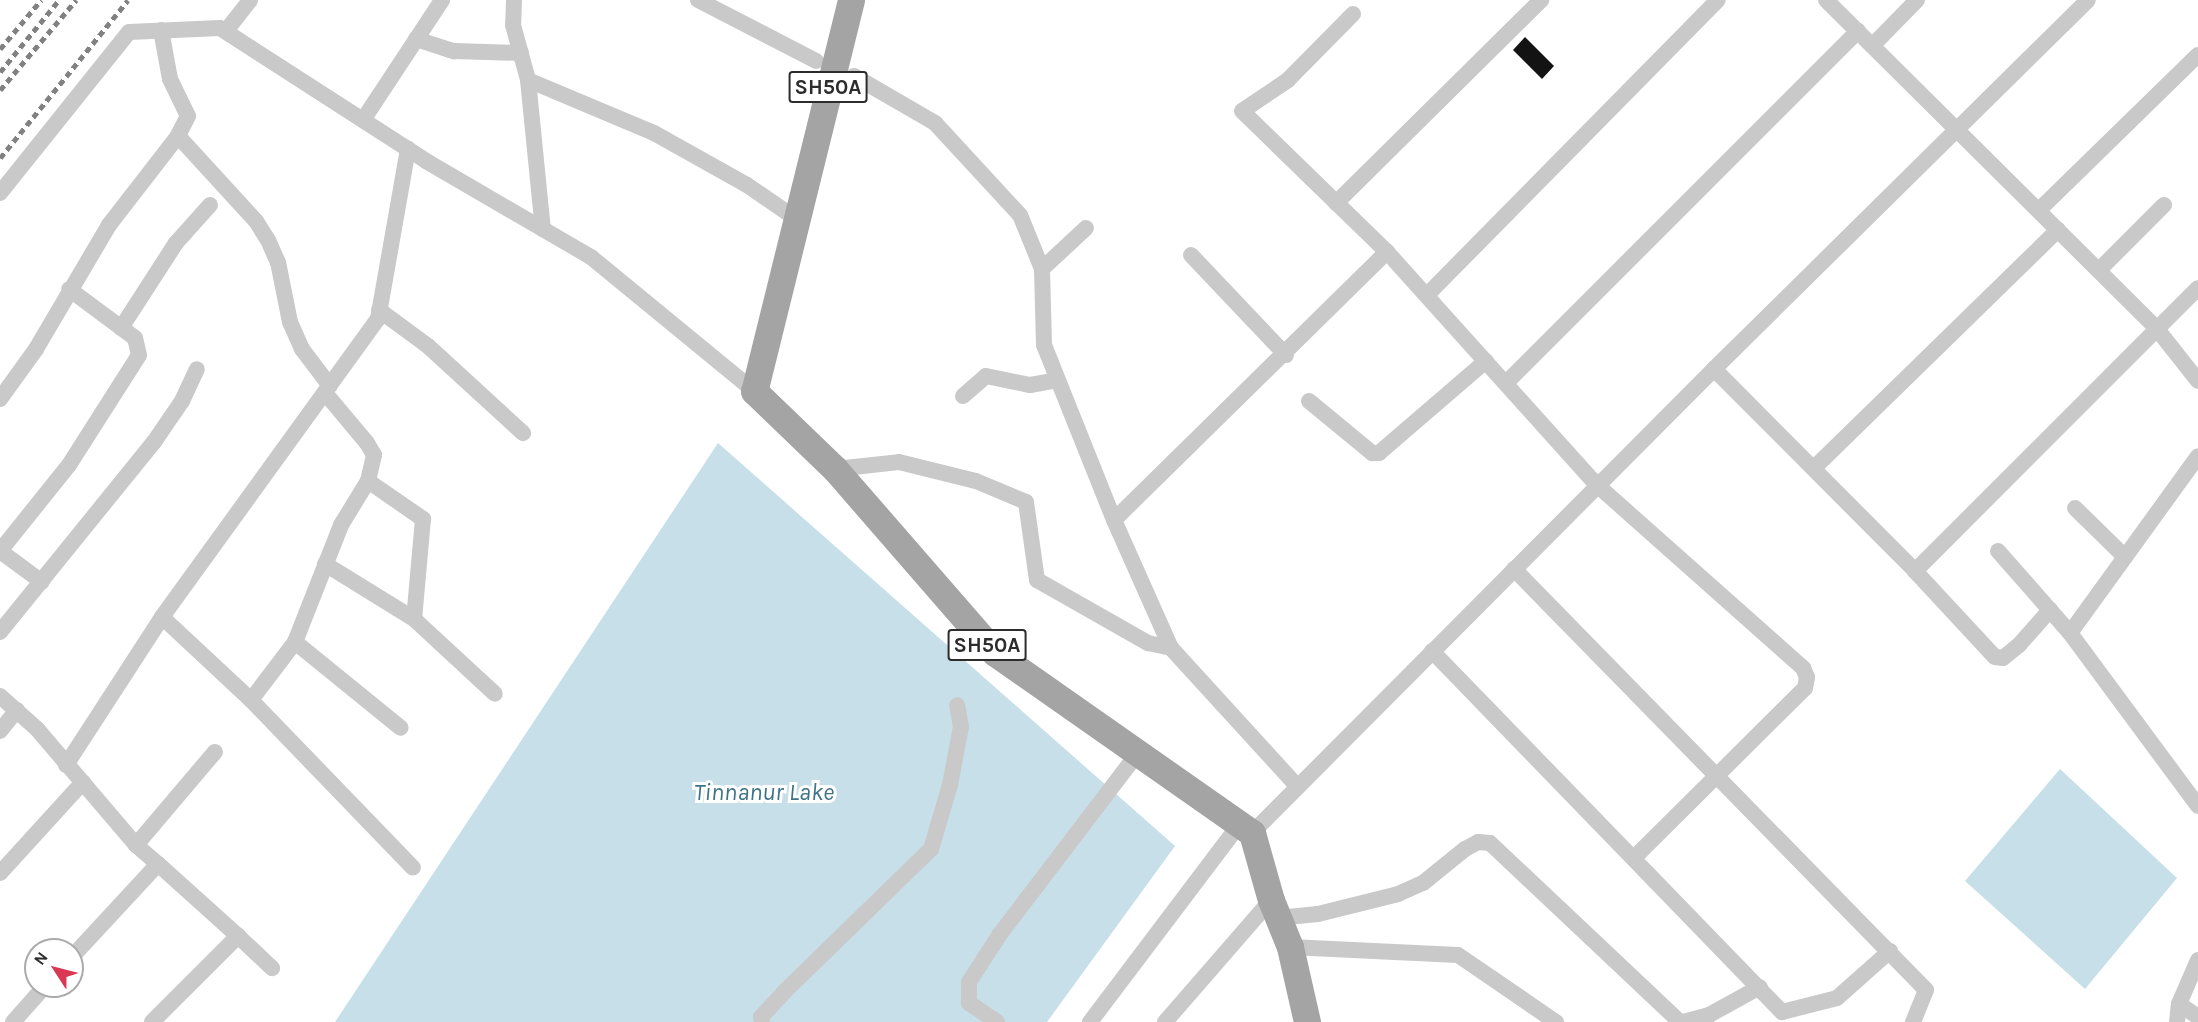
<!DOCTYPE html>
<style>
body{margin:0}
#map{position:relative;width:2198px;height:1022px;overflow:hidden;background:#fff;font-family:Karla,sans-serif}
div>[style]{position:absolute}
.water>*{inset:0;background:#c7dfe8}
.building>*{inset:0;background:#131313}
.minor>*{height:16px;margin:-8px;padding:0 8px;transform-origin:8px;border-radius:8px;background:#c9c9c9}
.primary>*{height:27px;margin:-13.5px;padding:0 13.5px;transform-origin:13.5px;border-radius:13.5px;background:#a4a4a4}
.rail>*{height:4.5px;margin-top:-2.25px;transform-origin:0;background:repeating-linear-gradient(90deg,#818181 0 6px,transparent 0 10.5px)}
span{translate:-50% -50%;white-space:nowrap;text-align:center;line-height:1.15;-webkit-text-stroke:6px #fff;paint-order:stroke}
.shield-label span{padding:2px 4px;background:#fff;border:2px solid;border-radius:4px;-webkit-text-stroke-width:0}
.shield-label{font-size:21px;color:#2c2c2c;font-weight:700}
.water-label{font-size:24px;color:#3f7488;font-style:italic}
.north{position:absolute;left:24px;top:938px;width:60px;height:60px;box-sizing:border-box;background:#fff;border:2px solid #ababab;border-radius:50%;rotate:306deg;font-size:16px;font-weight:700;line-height:24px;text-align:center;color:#2c2c2c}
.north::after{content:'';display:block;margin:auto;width:21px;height:27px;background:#da3755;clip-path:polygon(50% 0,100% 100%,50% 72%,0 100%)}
</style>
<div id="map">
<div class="water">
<div style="clip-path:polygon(718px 443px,1175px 846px,1047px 1022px,335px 1022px)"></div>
<div style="clip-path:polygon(2060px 769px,2177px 878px,2085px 989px,1965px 881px)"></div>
</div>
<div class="building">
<div style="clip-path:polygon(1525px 37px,1554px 66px,1542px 79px,1513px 50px)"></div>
</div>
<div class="minor">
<div style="left:514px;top:0;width:25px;rotate:92deg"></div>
<div style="left:513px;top:25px;width:57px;rotate:74.7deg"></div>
<div style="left:528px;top:80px;width:150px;rotate:84.3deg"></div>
<div style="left:698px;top:0;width:133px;rotate:27.3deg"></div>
<div style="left:1826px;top:0;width:467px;rotate:44.8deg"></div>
<div style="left:2157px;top:329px;width:66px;rotate:51.7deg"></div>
<div style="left:1353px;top:14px;width:93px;rotate:134.6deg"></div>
<div style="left:1288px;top:80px;width:55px;rotate:146deg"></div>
<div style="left:1242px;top:111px;width:202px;rotate:44.2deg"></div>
<div style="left:1387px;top:252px;width:314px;rotate:48deg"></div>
<div style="left:1597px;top:485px;width:276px;rotate:41.6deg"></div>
<div style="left:1803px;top:668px;width:10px;rotate:66deg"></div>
<div style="left:1807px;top:677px;width:11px;rotate:100deg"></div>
<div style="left:1805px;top:688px;width:241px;rotate:135.2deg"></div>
<div style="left:161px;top:30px;width:50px;rotate:79.6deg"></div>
<div style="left:170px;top:79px;width:41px;rotate:64.1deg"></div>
<div style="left:188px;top:116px;width:22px;rotate:117deg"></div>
<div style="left:226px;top:31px;width:39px;rotate:-52deg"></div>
<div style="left:416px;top:39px;width:40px;rotate:18deg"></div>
<div style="left:454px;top:51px;width:67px;rotate:1.7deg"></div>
<div style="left:1873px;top:45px;width:63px;rotate:-45.6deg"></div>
<div style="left:854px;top:76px;width:94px;rotate:30.1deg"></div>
<div style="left:935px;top:123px;width:125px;rotate:47.3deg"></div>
<div style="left:1020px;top:215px;width:58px;rotate:67.8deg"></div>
<div style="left:1042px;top:269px;width:76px;rotate:88.5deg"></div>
<div style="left:1044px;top:345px;width:188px;rotate:68.2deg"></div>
<div style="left:1114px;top:520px;width:140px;rotate:66deg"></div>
<div style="left:1171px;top:648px;width:188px;rotate:47.6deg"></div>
<div style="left:528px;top:80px;width:137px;rotate:22.8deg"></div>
<div style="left:654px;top:133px;width:107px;rotate:29.2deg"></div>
<div style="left:747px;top:185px;width:58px;rotate:34.5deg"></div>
<div style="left:363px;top:120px;width:144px;rotate:-56.6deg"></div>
<div style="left:0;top:193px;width:206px;rotate:-51.3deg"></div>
<div style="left:129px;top:32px;width:91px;rotate:-2.5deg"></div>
<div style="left:220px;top:28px;width:245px;rotate:32.8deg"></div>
<div style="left:426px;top:161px;width:191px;rotate:30.2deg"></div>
<div style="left:591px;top:257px;width:211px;rotate:39.4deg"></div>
<div style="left:1336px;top:203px;width:289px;rotate:-44.7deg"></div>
<div style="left:2039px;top:210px;width:222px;rotate:-44.3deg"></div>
<div style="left:1191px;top:255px;width:138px;rotate:46.5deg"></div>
<div style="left:1042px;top:269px;width:60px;rotate:-43deg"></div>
<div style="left:2099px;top:270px;width:92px;rotate:-45deg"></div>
<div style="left:1427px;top:295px;width:414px;rotate:-45.4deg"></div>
<div style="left:379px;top:310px;width:61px;rotate:36.3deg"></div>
<div style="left:428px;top:346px;width:129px;rotate:42.5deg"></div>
<div style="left:121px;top:328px;width:101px;rotate:-57.1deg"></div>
<div style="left:176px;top:243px;width:51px;rotate:-48.2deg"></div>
<div style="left:1714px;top:369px;width:285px;rotate:45.1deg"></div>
<div style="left:1915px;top:571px;width:117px;rotate:47.1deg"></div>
<div style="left:1995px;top:657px;width:8px;rotate:7deg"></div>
<div style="left:2003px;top:658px;width:21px;rotate:-39deg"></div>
<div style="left:2019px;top:645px;width:47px;rotate:-48.5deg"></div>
<div style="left:1506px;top:383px;width:498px;rotate:-45deg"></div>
<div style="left:963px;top:396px;width:30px;rotate:-41deg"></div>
<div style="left:986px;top:376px;width:45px;rotate:11.6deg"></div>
<div style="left:1030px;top:385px;width:28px;rotate:-10deg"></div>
<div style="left:0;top:399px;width:62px;rotate:-54.2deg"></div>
<div style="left:36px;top:349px;width:144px;rotate:-59.5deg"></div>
<div style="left:109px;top:225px;width:113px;rotate:-52.2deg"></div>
<div style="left:178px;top:136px;width:115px;rotate:47.5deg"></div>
<div style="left:256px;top:221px;width:22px;rotate:58deg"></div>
<div style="left:268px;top:240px;width:24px;rotate:66deg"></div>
<div style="left:278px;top:262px;width:61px;rotate:78.7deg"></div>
<div style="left:290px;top:322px;width:30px;rotate:66deg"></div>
<div style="left:302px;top:349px;width:46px;rotate:52.9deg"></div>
<div style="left:1309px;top:401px;width:82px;rotate:39.5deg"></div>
<div style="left:1372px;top:453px;width:7px"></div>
<div style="left:1379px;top:453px;width:141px;rotate:-40.7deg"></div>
<div style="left:1814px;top:468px;width:341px;rotate:-44.3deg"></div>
<div style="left:835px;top:469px;width:64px;rotate:-6.2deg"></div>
<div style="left:899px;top:462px;width:79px;rotate:13.9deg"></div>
<div style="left:976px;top:481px;width:54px;rotate:22.8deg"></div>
<div style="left:1026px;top:502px;width:79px;rotate:82deg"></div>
<div style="left:1037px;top:580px;width:128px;rotate:29.6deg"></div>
<div style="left:1148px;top:643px;width:24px;rotate:12deg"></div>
<div style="left:368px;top:481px;width:67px;rotate:34.6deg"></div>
<div style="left:423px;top:519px;width:100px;rotate:95.1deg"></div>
<div style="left:2075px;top:508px;width:70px;rotate:44.4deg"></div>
<div style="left:1114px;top:520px;width:383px;rotate:-44.5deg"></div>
<div style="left:0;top:551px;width:110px;rotate:-51.3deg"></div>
<div style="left:69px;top:465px;width:130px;rotate:-57.5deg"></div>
<div style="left:139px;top:355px;width:17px;rotate:-103deg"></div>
<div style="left:135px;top:338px;width:82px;rotate:-143.4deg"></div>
<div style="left:0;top:551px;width:52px;rotate:36.4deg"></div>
<div style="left:1998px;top:551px;width:109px;rotate:48.7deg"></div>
<div style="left:2070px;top:633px;width:215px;rotate:53.5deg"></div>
<div style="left:325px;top:564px;width:105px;rotate:31.7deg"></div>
<div style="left:414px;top:619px;width:110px;rotate:42.8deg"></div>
<div style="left:1514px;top:569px;width:589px;rotate:45.62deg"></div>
<div style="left:1926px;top:990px;width:35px;rotate:112deg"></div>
<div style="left:1915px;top:571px;width:400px;rotate:-45deg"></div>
<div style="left:162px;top:617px;width:122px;rotate:43deg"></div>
<div style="left:251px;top:700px;width:233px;rotate:46deg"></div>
<div style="left:0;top:632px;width:245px;rotate:-51deg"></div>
<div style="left:154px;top:442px;width:50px;rotate:-55.7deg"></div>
<div style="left:182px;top:401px;width:35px;rotate:-65deg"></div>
<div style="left:2070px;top:633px;width:218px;rotate:-54.1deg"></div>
<div style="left:295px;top:642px;width:136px;rotate:39.1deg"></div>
<div style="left:1432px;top:651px;width:503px;rotate:45.89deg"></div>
<div style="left:1782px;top:1012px;width:57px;rotate:-14.3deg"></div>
<div style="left:1837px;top:998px;width:71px;rotate:-41.6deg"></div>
<div style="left:0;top:696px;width:50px;rotate:41.7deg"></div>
<div style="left:37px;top:729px;width:153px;rotate:49.5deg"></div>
<div style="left:136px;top:845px;width:29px;rotate:41deg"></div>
<div style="left:158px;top:864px;width:127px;rotate:132.8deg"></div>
<div style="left:251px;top:700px;width:73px;rotate:-52.8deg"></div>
<div style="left:295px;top:642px;width:126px;rotate:-68.5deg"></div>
<div style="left:341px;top:525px;width:52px;rotate:-58.5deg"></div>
<div style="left:368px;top:481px;width:27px;rotate:-77deg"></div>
<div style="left:374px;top:455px;width:14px;rotate:-120deg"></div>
<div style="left:367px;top:443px;width:65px;rotate:-130deg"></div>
<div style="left:0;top:731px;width:27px;rotate:-51deg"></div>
<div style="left:66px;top:765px;width:176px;rotate:-57deg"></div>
<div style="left:162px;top:617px;width:368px;rotate:-54.1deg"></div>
<div style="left:378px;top:319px;width:173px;rotate:-80deg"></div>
<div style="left:1252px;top:833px;width:655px;rotate:-45.12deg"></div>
<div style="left:1714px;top:369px;width:525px;rotate:-44.61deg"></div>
<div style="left:136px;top:845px;width:122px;rotate:-49.7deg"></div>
<div style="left:0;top:873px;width:123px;rotate:-47.6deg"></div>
<div style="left:1278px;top:918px;width:40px;rotate:-5.7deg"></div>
<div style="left:1318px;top:914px;width:82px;rotate:-14deg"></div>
<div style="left:1398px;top:894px;width:27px;rotate:-24deg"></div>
<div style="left:1423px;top:883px;width:54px;rotate:-39deg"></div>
<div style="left:1465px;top:849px;width:15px;rotate:-28deg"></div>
<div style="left:1478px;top:842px;width:12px;rotate:5deg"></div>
<div style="left:1490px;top:843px;width:261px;rotate:43.3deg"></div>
<div style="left:238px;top:936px;width:47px;rotate:43.3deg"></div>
<div style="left:1290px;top:947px;width:168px;rotate:2.7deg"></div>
<div style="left:1458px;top:955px;width:119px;rotate:34.4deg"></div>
<div style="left:2179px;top:1004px;width:23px;rotate:34deg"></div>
<div style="left:13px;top:1022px;width:48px;rotate:-48.4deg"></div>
<div style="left:152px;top:1022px;width:122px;rotate:-45deg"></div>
<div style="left:238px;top:936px;width:108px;rotate:-138deg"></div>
<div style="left:762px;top:1022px;width:5px;rotate:-101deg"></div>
<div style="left:761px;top:1017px;width:34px;rotate:-47deg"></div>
<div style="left:784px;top:992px;width:205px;rotate:-44.2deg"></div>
<div style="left:931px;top:849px;width:67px;rotate:-73.5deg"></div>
<div style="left:950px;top:785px;width:59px;rotate:-79.3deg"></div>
<div style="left:961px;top:727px;width:22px;rotate:-100deg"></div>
<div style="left:997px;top:1022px;width:34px;rotate:-146deg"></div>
<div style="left:969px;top:1003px;width:21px;rotate:-90deg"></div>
<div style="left:969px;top:982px;width:57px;rotate:-57.1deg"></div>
<div style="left:1000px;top:934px;width:228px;rotate:-52.7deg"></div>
<div style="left:1090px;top:1022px;width:248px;rotate:-52.9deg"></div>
<div style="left:1165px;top:1022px;width:162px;rotate:-49deg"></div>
<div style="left:1683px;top:1022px;width:27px;rotate:-15deg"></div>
<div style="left:1709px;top:1015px;width:58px;rotate:-28.8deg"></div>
<div style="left:2177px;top:1022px;width:18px;rotate:-84deg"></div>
<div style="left:2179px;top:1004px;width:48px;rotate:-66.6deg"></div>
</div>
<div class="primary">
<div style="left:851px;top:0;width:403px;rotate:103.9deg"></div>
<div style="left:754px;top:391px;width:112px;rotate:43.9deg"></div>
<div style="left:835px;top:469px;width:244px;rotate:49deg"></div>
<div style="left:995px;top:653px;width:314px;rotate:35deg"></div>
<div style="left:1252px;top:833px;width:70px;rotate:74.2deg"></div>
<div style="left:1271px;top:900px;width:51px;rotate:68deg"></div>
<div style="left:1290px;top:947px;width:77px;rotate:77.2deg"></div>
</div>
<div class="rail">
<div style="left:0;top:49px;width:64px;rotate:-50.1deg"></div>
<div style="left:0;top:72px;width:93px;rotate:-50.7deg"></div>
<div style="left:0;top:90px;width:118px;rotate:-49.8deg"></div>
<div style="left:0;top:158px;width:203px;rotate:-51deg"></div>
</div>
<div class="shield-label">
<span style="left:828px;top:87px">SH50A</span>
<span style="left:987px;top:645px">SH50A</span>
</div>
<div class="water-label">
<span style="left:764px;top:793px">Tinnanur Lake</span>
</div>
<div class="north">N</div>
</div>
